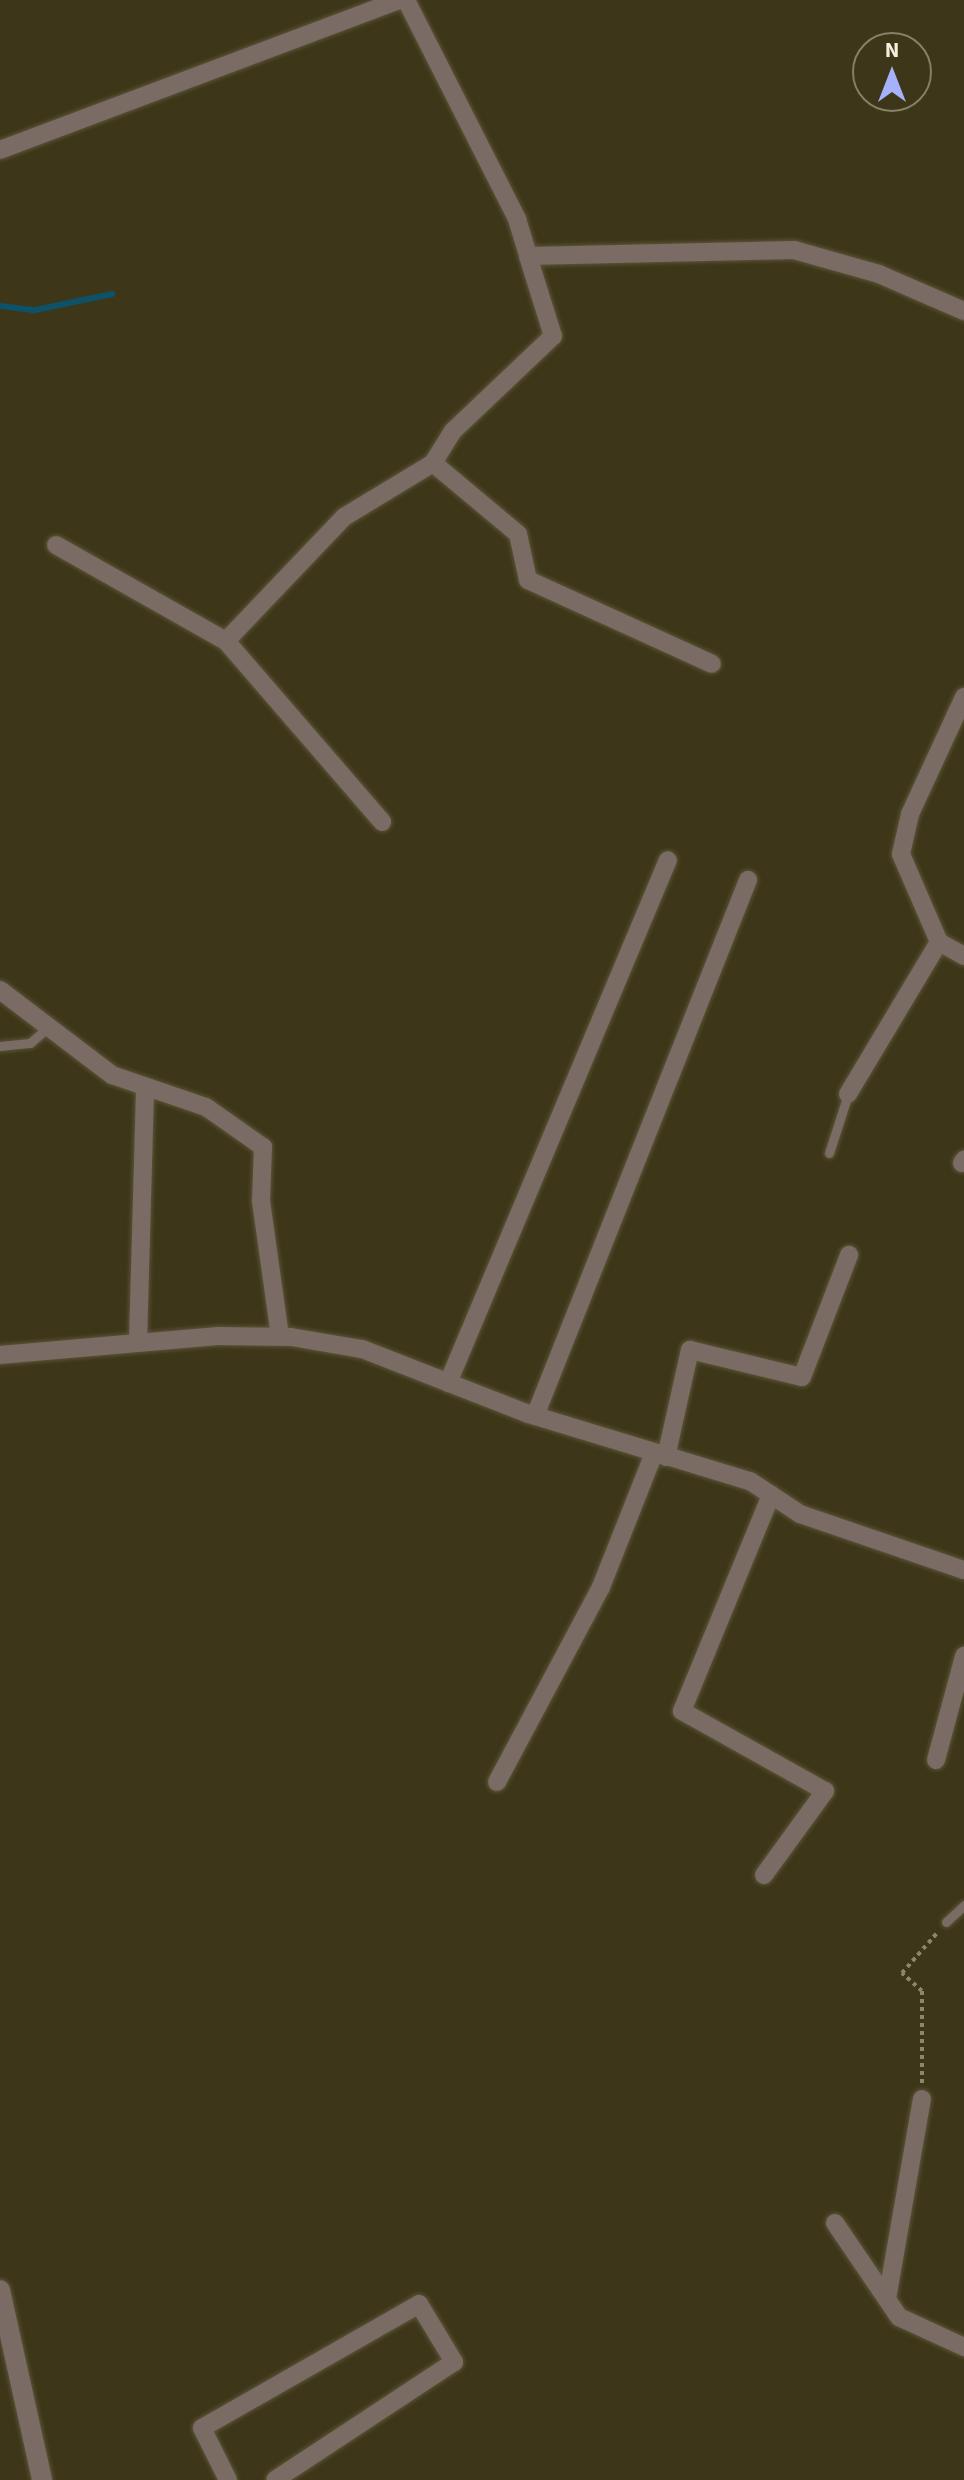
<!DOCTYPE html>
<style>
body{margin:0}
#map{position:relative;width:964px;height:2480px;overflow:hidden;background:#3e3618;font-family:"Source Sans 3",sans-serif}
div>[style]{position:absolute}
.stream>*{height:6px;margin:-3px;padding:0 3px;transform-origin:3px;border-radius:3px;background:#0d5268}
.path>*{height:4px;margin-top:-2px;transform-origin:0;background:repeating-linear-gradient(90deg,#8d866d 0 4px,transparent 0 8px)}
.roads{filter:drop-shadow(0 0 2px #5b5438) drop-shadow(0 0 2px #5b5438)}
.service>*{height:9px;margin:-4.5px;padding:0 4.5px;transform-origin:4.5px;border-radius:4.5px;background:#7a6b65}
.minor>*{height:18px;margin:-9px;padding:0 9px;transform-origin:9px;border-radius:9px;background:#7a6b65}
.tertiary>*{height:20px;margin:-10px;padding:0 10px;transform-origin:10px;border-radius:10px;background:#7a6b65}
span{translate:-50% -50%;white-space:nowrap;text-align:center;line-height:1.15;-webkit-text-stroke:6px #3e3618;paint-order:stroke}
.north{position:absolute;left:852px;top:32px;width:80px;height:80px;box-sizing:border-box;background:#3e3618;border:2px solid #878067;border-radius:50%;rotate:0deg;font-size:22px;font-weight:700;line-height:32px;text-align:center;color:#f4efdd}
.north::after{content:'';display:block;margin:auto;width:28px;height:36px;background:#a4b2fc;clip-path:polygon(50% 0,100% 100%,50% 72%,0 100%)}
</style>
<div id="map">
<div class="stream">
<div style="left:0;top:306px;width:35px;rotate:7deg"></div>
<div style="left:35px;top:310px;width:79px;rotate:-11.7deg"></div>
</div>
<div class="path">
<div style="left:922px;top:2083px;width:92px;rotate:-90deg"></div>
<div style="left:922px;top:1991px;width:27px;rotate:-138deg"></div>
<div style="left:902px;top:1973px;width:53px;rotate:-48.8deg"></div>
</div>
<div class="roads">
<div class="service">
<div style="left:0;top:1046px;width:30px;rotate:-6deg"></div>
<div style="left:30px;top:1043px;width:20px;rotate:-41deg"></div>
<div style="left:829px;top:1153px;width:62px;rotate:-72.1deg"></div>
<div style="left:946px;top:1922px;width:25px;rotate:-43deg"></div>
</div>
<div class="minor">
<div style="left:406px;top:0;width:246px;rotate:63.1deg"></div>
<div style="left:517px;top:219px;width:39px;rotate:73deg"></div>
<div style="left:528px;top:256px;width:266px;rotate:-1.3deg"></div>
<div style="left:794px;top:250px;width:88px;rotate:15.8deg"></div>
<div style="left:879px;top:274px;width:93px;rotate:23.5deg"></div>
<div style="left:0;top:150px;width:427px;rotate:-20.6deg"></div>
<div style="left:433px;top:463px;width:111px;rotate:39.9deg"></div>
<div style="left:518px;top:534px;width:47px;rotate:77.7deg"></div>
<div style="left:528px;top:580px;width:202px;rotate:24.5deg"></div>
<div style="left:56px;top:545px;width:195px;rotate:29.5deg"></div>
<div style="left:226px;top:641px;width:239px;rotate:49.2deg"></div>
<div style="left:226px;top:641px;width:171px;rotate:-46.4deg"></div>
<div style="left:344px;top:517px;width:104px;rotate:-31.2deg"></div>
<div style="left:433px;top:463px;width:38px;rotate:-58deg"></div>
<div style="left:453px;top:431px;width:138px;rotate:-43.5deg"></div>
<div style="left:553px;top:336px;width:84px;rotate:-107.4deg"></div>
<div style="left:939px;top:942px;width:96px;rotate:-113.4deg"></div>
<div style="left:901px;top:854px;width:41px;rotate:-77.3deg"></div>
<div style="left:910px;top:814px;width:129px;rotate:-65.2deg"></div>
<div style="left:0;top:990px;width:141px;rotate:37.2deg"></div>
<div style="left:112px;top:1075px;width:99px;rotate:18.8deg"></div>
<div style="left:206px;top:1107px;width:70px;rotate:35.1deg"></div>
<div style="left:263px;top:1147px;width:54px;rotate:92.1deg"></div>
<div style="left:261px;top:1201px;width:137px;rotate:82deg"></div>
<div style="left:848px;top:1094px;width:177px;rotate:-59.1deg"></div>
<div style="left:939px;top:942px;width:29px;rotate:29deg"></div>
<div style="left:962px;top:1163px;width:4px;rotate:-56deg"></div>
<div style="left:138px;top:1342px;width:255px;rotate:-88.4deg"></div>
<div style="left:0;top:1355px;width:219px;rotate:-5deg"></div>
<div style="left:218px;top:1336px;width:73px;rotate:0.8deg"></div>
<div style="left:291px;top:1337px;width:72px;rotate:9.6deg"></div>
<div style="left:362px;top:1349px;width:179px;rotate:21.3deg"></div>
<div style="left:529px;top:1414px;width:231px;rotate:16.9deg"></div>
<div style="left:750px;top:1481px;width:60px;rotate:33.4deg"></div>
<div style="left:800px;top:1514px;width:173px;rotate:18.9deg"></div>
<div style="left:448px;top:1383px;width:567px;rotate:-67.19deg"></div>
<div style="left:535px;top:1416px;width:577px;rotate:-68.33deg"></div>
<div style="left:666px;top:1457px;width:110px;rotate:-77.4deg"></div>
<div style="left:690px;top:1350px;width:115px;rotate:13.6deg"></div>
<div style="left:802px;top:1377px;width:131px;rotate:-68.9deg"></div>
<div style="left:936px;top:1760px;width:108px;rotate:-74.9deg"></div>
<div style="left:497px;top:1782px;width:221px;rotate:-61.9deg"></div>
<div style="left:601px;top:1587px;width:144px;rotate:-68.4deg"></div>
<div style="left:764px;top:1875px;width:104px;rotate:-54deg"></div>
<div style="left:825px;top:1791px;width:164px;rotate:-150.8deg"></div>
<div style="left:682px;top:1711px;width:234px;rotate:-67.6deg"></div>
<div style="left:835px;top:2223px;width:114px;rotate:55.8deg"></div>
<div style="left:899px;top:2317px;width:72px;rotate:24.8deg"></div>
<div style="left:887px;top:2299px;width:203px;rotate:-80.1deg"></div>
<div style="left:228px;top:2480px;width:58px;rotate:-116.6deg"></div>
<div style="left:202px;top:2428px;width:250px;rotate:-29.7deg"></div>
<div style="left:419px;top:2304px;width:68px;rotate:58.9deg"></div>
<div style="left:454px;top:2362px;width:214px;rotate:146.6deg"></div>
</div>
<div class="tertiary">
<div style="left:0;top:2290px;width:195px;rotate:77.5deg"></div>
</div>
</div>
<div class="north">N</div>
</div>
